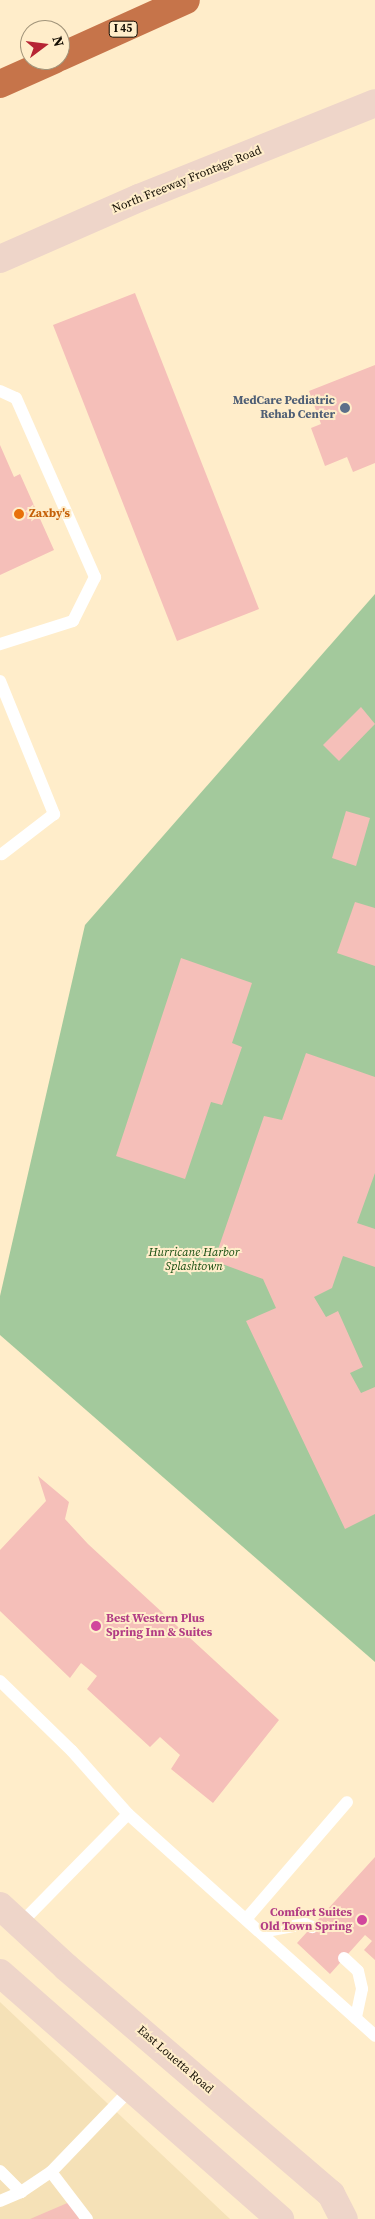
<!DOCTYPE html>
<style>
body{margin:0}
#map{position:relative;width:375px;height:2219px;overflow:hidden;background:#ffedca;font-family:"Source Serif 4",serif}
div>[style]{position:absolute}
.built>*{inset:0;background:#f5e1b7}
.green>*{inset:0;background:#a3c99c}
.building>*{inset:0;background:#f5bfb9}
.lane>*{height:12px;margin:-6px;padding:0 6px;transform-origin:6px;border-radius:6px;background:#fff}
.secondary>*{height:28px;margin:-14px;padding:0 14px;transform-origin:14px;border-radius:14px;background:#eed5c9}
.highway>*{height:28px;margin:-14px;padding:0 14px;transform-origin:14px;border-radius:14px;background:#c6744a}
.dots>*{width:14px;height:14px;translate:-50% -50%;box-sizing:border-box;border:2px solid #ffedca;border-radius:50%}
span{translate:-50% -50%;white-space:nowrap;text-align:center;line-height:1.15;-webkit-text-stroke:4px #ffedca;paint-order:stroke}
.shield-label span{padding:1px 4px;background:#ffedca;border:1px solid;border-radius:4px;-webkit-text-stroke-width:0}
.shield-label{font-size:11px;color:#140e03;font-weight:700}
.street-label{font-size:12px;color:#140e03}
.service-label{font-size:12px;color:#4e5e75;font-weight:700}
.right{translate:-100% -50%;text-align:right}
.food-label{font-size:12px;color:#c56008;font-weight:700}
.left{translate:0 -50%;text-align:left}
.park-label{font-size:12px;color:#174d0f;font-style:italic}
.hotel-label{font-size:12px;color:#b23c85;font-weight:700}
.north{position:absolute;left:20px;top:20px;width:50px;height:50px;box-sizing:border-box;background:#ffedca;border:1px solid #a1947a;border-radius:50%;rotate:75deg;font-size:14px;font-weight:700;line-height:20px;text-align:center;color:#140e03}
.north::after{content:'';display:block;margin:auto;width:18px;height:22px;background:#b62434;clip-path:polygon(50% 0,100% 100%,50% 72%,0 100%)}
</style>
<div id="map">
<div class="built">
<div style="clip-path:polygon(0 2002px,230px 2219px,0 2219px)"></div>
</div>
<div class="green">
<div style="clip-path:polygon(375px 594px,375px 1662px,0 1335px,0 1296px,85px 925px)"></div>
</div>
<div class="building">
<div style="clip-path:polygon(135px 293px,259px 609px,177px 641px,53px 325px)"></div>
<div style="clip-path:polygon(375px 365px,375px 463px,353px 472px,347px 457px,325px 466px,311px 428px,321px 424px,309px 391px)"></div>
<div style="clip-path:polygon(0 445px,14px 477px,20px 474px,54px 550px,0 575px)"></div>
<div style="clip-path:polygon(361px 707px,375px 724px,339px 761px,323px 745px)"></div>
<div style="clip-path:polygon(346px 811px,370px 818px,356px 866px,332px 858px)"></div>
<div style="clip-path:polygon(355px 902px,375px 908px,375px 966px,337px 953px)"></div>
<div style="clip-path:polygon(181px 958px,252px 983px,232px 1043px,242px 1047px,222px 1105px,211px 1102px,185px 1179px,116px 1156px)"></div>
<div style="clip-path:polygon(306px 1053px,375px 1077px,375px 1173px,357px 1223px,375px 1229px,375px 1267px,343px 1256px,332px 1288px,314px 1297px,326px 1317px,338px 1311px,363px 1367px,350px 1373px,361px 1393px,375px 1387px,375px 1514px,345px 1529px,246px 1321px,276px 1308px,263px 1279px,214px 1261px,264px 1116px,282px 1120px)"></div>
<div style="clip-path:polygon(38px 1476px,69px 1502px,65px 1519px,88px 1544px,279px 1720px,213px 1803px,171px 1769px,180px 1755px,160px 1737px,150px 1747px,87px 1689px,97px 1676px,81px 1663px,70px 1678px,0 1611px,0 1550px,46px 1501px)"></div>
<div style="clip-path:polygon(375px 1857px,375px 1960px,364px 1950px,372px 1941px,365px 1935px,330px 1974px,297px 1943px)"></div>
<div style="clip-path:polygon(72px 2201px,79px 2219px,30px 2219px)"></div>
</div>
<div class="lane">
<div style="left:0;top:391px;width:17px;rotate:24deg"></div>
<div style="left:16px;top:398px;width:196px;rotate:66.2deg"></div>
<div style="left:95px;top:577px;width:49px;rotate:116.6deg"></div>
<div style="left:73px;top:621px;width:77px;rotate:162.5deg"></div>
<div style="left:0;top:681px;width:144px;rotate:67.9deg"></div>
<div style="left:54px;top:814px;width:66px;rotate:142.4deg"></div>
<div style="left:0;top:1681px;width:100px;rotate:44.2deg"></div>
<div style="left:72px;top:1751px;width:84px;rotate:48.4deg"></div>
<div style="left:247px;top:1918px;width:153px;rotate:-49.2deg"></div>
<div style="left:20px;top:1924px;width:154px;rotate:-45.5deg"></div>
<div style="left:128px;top:1814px;width:332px;rotate:41.9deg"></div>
<div style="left:261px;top:1932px;width:45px;rotate:-10.3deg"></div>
<div style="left:305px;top:1924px;width:8px;rotate:23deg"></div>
<div style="left:344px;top:1958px;width:19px;rotate:43deg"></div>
<div style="left:358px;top:1971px;width:18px;rotate:77deg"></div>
<div style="left:362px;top:1989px;width:30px;rotate:102deg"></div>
<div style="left:0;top:2171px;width:30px;rotate:45deg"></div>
<div style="left:51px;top:2172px;width:59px;rotate:52.5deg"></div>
<div style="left:0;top:2201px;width:23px;rotate:-23deg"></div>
<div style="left:21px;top:2192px;width:36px;rotate:-34deg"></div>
<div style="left:51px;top:2172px;width:115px;rotate:-46.1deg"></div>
</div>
<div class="secondary">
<div style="left:0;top:259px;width:152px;rotate:-23.7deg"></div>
<div style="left:139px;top:198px;width:254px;rotate:-21.9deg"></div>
<div style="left:0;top:1906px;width:90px;rotate:42.7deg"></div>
<div style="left:66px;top:1967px;width:349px;rotate:40.6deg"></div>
<div style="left:331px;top:2194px;width:28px;rotate:63deg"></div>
<div style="left:0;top:1973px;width:373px;rotate:41.3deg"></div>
</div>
<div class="highway">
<div style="left:60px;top:57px;width:138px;rotate:-24.3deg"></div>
<div style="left:0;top:84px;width:59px;rotate:-24deg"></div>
</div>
<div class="dots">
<div style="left:345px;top:408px;background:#5c6f8a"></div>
<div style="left:19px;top:514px;background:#e8710a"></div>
<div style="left:96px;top:1626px;background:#d1479c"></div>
<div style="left:362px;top:1920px;background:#d1479c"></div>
</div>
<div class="shield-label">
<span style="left:123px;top:29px">I 45</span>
</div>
<div class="street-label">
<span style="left:187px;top:180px;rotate:-22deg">North Freeway Frontage Road</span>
<span style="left:175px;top:2060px;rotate:41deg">East Louetta Road</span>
</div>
<div class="service-label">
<span class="right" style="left:335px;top:408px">MedCare Pediatric<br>Rehab Center</span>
</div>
<div class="food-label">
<span class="left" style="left:29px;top:514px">Zaxby's</span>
</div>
<div class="park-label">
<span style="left:194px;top:1260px">Hurricane Harbor<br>Splashtown</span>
</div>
<div class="hotel-label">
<span class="left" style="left:106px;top:1626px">Best Western Plus<br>Spring Inn &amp; Suites</span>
<span class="right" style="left:352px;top:1920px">Comfort Suites<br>Old Town Spring</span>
</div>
<div class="north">N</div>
</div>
